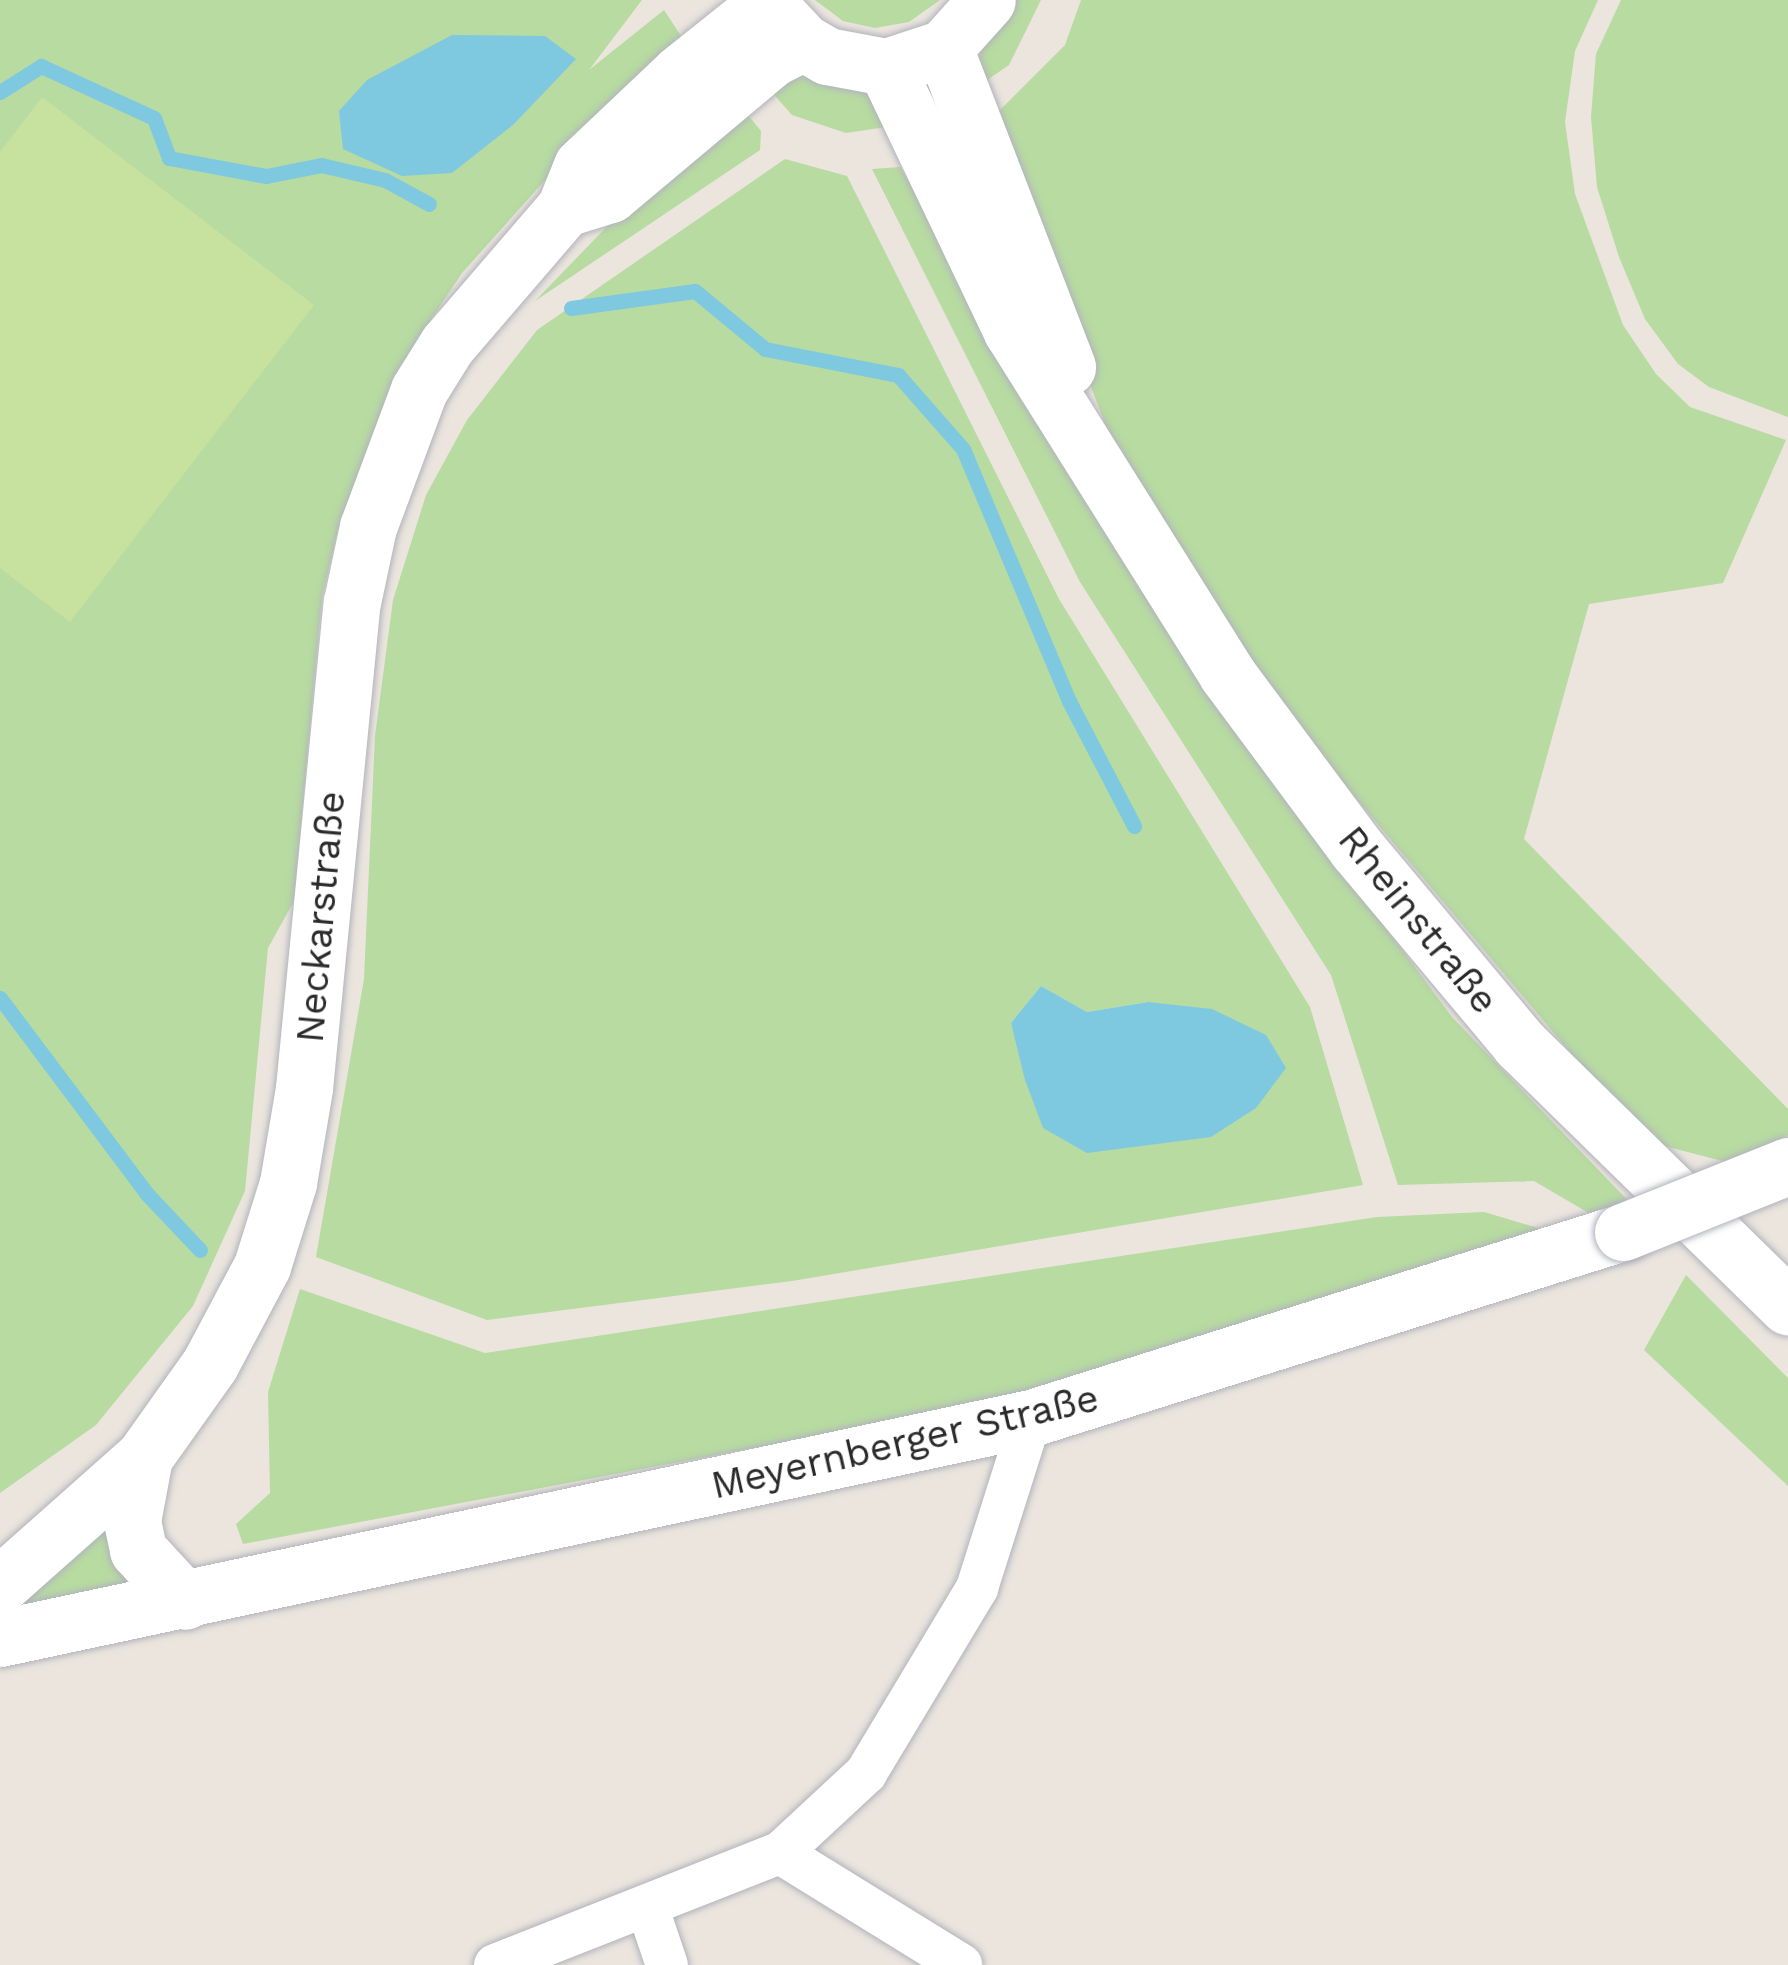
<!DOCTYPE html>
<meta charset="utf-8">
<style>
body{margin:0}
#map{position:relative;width:1788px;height:1965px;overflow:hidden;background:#ebe5de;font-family:"Work Sans",sans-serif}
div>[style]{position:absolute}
.green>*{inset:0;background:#b7dba1}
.pitch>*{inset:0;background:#c7e19e}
.water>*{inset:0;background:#7ec9e0}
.stream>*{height:15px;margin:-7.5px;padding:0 7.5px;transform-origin:7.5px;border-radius:7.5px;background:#7ec9e0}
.roads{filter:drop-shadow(0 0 3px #b2b4bc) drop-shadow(0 0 3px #b2b4bc)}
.street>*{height:42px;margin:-21px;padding:0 21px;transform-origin:21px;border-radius:21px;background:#fff}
.secondary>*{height:57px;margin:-28.5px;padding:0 28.5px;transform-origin:28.5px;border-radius:28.5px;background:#fff}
.bridges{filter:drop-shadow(0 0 3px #b2b4bc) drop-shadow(0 0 3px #b2b4bc)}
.secondary-bridge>*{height:57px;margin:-28.5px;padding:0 28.5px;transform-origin:28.5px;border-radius:28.5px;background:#fff}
span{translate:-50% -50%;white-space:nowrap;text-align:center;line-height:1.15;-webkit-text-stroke:9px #fff;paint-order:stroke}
.street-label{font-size:39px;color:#2a2a2a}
</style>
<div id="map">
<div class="green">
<div style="clip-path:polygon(0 0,642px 0,589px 70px,664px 10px,685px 42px,590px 130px,462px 273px,399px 368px,340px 522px,322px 597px,294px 901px,268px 948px,245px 1191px,193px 1306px,96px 1425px,0 1493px)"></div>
<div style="clip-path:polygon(815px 0,940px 0,909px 22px,875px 28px,843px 21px)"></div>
<div style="clip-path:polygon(1008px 0,1041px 0,1009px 65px,974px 89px,984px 35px)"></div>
<div style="clip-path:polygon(1081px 0,1598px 0,1575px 51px,1565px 122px,1575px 194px,1623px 325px,1656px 374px,1690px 407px,1786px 440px,1723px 583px,1589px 604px,1524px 839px,1788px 1109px,1788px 1135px,1734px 1164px,1645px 1141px,1284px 713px,1113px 445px,990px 120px,1065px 45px)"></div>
<div style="clip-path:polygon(1621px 0,1788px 0,1788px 417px,1709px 387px,1678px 364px,1645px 319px,1619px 257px,1597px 187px,1591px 117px,1596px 54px)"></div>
<div style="clip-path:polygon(803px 76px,831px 78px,878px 99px,893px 126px,846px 133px,792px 115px,769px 89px,782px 79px)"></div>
<div style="clip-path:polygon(739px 104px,761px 131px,760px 150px,535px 301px,619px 214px)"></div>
<div style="clip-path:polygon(evenodd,785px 159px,847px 176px,1059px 599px,1310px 1007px,1363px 1185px,792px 1281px,487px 1320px,316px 1257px,364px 979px,375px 736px,393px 600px,426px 495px,467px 420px,537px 330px,785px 159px,1041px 986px,1087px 1012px,1148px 1002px,1043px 1128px,1011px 1023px,1041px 986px)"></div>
<div style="clip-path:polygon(900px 167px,1227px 714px,1452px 1017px,1636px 1209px,1604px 1222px,1534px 1181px,1398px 1185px,1331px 975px,1080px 582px,872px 169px)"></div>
<div style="clip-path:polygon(1484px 1212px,1565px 1236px,1020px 1398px,243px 1544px,236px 1524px,270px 1493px,268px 1392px,300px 1289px,485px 1353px,1377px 1217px)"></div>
<div style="clip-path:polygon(1686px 1275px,1788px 1378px,1788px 1486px,1644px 1350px)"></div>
<div style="clip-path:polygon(113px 1523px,110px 1555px,131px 1587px,12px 1607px)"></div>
</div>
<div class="pitch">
<div style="clip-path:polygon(42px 97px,314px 305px,70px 622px,0 568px,0 152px)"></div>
</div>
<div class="water">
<div style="clip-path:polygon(452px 35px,545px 36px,576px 59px,513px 125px,452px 173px,402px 176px,343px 149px,339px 111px,367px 80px)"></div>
<div style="clip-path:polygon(1041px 986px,1087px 1012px,1148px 1002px,1212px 1009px,1266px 1035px,1286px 1068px,1256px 1108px,1211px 1137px,1087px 1153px,1043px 1128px,1025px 1080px,1011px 1023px)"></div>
</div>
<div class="stream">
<div style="left:0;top:92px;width:49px;rotate:-32.4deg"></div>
<div style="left:41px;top:66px;width:124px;rotate:24.7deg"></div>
<div style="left:154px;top:118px;width:43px;rotate:69.4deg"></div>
<div style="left:169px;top:158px;width:99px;rotate:10.5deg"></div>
<div style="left:266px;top:176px;width:56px;rotate:-11.3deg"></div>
<div style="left:321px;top:165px;width:66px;rotate:13.2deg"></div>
<div style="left:385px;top:180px;width:50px;rotate:28.6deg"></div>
<div style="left:571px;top:308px;width:125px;rotate:-7.8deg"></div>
<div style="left:695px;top:291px;width:91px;rotate:39.6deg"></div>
<div style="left:765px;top:349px;width:136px;rotate:11.1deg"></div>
<div style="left:898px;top:375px;width:98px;rotate:48.7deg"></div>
<div style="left:963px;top:449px;width:273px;rotate:67.2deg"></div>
<div style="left:1069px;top:701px;width:141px;rotate:62.5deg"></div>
<div style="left:0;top:998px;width:245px;rotate:53.1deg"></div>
<div style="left:147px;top:1194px;width:77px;rotate:46.6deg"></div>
</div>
<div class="roads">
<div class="street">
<div style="left:780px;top:1853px;width:213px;rotate:31.7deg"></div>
<div style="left:648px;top:1909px;width:59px;rotate:71.3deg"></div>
<div style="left:495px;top:1965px;width:306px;rotate:-21.5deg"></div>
<div style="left:780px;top:1853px;width:117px;rotate:-42.9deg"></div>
<div style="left:866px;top:1773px;width:216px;rotate:-59deg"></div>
<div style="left:977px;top:1588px;width:178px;rotate:-72.4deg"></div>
</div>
<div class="secondary">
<div style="left:777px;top:14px;width:38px;rotate:47deg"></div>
<div style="left:803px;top:42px;width:28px;rotate:30deg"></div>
<div style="left:827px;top:56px;width:60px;rotate:10.6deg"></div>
<div style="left:886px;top:67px;width:61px;rotate:-18.1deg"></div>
<div style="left:944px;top:48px;width:64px;rotate:-48.1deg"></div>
<div style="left:944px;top:48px;width:342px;rotate:68.9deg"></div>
<div style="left:886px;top:67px;width:293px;rotate:64.5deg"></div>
<div style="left:1012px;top:331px;width:405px;rotate:57.9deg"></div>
<div style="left:1227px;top:674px;width:218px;rotate:53.4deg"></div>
<div style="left:1357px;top:849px;width:254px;rotate:50.1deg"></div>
<div style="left:1520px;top:1044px;width:375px;rotate:44.4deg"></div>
<div style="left:565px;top:208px;width:47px;rotate:-17.3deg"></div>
<div style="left:610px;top:194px;width:212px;rotate:-40deg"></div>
<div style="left:772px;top:58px;width:35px;rotate:-27deg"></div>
<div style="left:144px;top:1457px;width:65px;rotate:100.6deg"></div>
<div style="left:132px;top:1521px;width:30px;rotate:78deg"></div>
<div style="left:138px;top:1550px;width:69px;rotate:47.3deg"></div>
<div style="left:0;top:1585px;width:193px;rotate:-41.6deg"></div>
<div style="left:144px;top:1457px;width:114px;rotate:-54.6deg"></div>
<div style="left:210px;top:1364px;width:111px;rotate:-62deg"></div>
<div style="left:262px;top:1266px;width:87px;rotate:-72.6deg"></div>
<div style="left:288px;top:1183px;width:96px;rotate:-80.4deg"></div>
<div style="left:304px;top:1088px;width:488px;rotate:-84.4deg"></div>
<div style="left:352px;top:602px;width:77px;rotate:-78deg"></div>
<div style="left:368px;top:527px;width:146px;rotate:-69.6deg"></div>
<div style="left:419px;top:390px;width:53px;rotate:-58.1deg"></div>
<div style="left:447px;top:345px;width:181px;rotate:-49.3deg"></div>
<div style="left:565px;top:208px;width:45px;rotate:-68deg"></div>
<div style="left:582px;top:166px;width:135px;rotate:-43.5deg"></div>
<div style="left:680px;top:73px;width:114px;rotate:-38.6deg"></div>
<div style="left:0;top:1638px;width:1054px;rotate:-12.05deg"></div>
<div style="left:1031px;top:1418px;width:621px;rotate:-17.44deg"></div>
</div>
</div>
<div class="bridges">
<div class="secondary-bridge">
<div style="left:1623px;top:1232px;width:178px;rotate:-21.8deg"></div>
</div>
</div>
<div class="street-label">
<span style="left:321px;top:917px;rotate:-85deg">Neckarstraße</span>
<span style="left:1418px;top:920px;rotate:51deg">Rheinstraße</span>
<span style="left:905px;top:1442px;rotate:-13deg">Meyernberger Straße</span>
</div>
</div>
